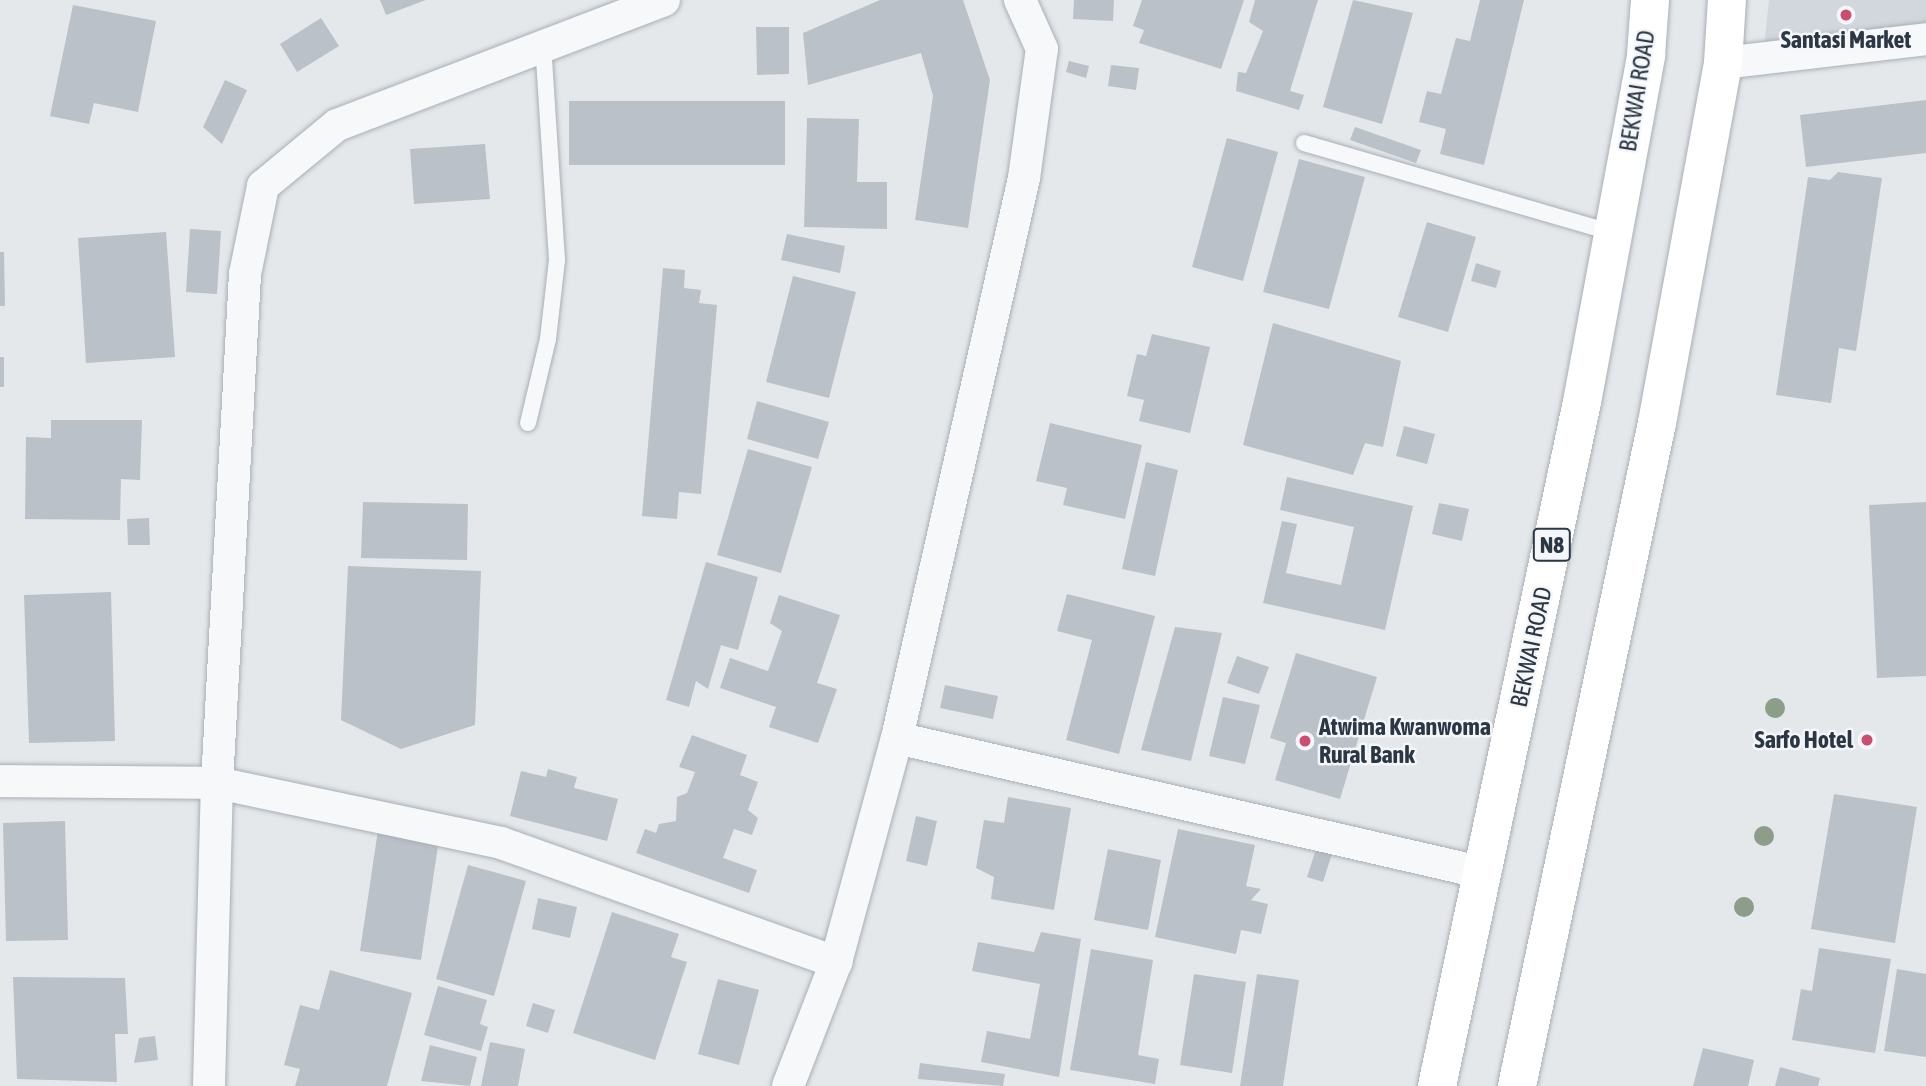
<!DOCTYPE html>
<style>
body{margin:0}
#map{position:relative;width:1926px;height:1086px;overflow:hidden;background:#e4e8eb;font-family:"Asap Condensed",sans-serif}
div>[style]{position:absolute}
.built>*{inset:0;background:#d2d7dd}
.building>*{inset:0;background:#bbc1c9}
.roads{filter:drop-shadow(0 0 2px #a9afb6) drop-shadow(0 0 2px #a9afb6)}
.lane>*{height:16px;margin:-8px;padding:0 8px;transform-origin:8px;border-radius:8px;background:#f7f8fa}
.street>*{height:32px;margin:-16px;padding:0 16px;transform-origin:16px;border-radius:16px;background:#f7f8fa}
.highway>*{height:38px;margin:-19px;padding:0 19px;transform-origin:19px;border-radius:19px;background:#fff}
.trees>*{width:20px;height:20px;margin:-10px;border-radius:50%;background:#8c9d89}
.dots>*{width:19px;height:19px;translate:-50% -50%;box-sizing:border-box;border:4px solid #f4f6f9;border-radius:50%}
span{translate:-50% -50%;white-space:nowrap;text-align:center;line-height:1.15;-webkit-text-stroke:5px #f4f6f9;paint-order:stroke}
.shield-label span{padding:2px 5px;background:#f4f6f9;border:2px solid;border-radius:5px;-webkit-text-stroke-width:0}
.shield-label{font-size:23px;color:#2b3744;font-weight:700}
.poi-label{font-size:24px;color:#2b3744;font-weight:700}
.left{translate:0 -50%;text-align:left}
.right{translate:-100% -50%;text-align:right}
.street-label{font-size:24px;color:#2b3744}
</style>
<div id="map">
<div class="built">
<div style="clip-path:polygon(1769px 0,1926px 0,1926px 30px,1764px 46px)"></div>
</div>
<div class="building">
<div style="clip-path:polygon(380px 0,426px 0,386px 15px)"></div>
<div style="clip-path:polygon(880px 0,963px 0,990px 80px,968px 228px,915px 220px,933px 96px,921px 53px,808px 85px,803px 33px)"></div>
<div style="clip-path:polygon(1074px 0,1114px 0,1113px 21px,1073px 19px)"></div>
<div style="clip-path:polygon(1142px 0,1244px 0,1221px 69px,1139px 43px,1144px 30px,1133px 26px)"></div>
<div style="clip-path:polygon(1255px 0,1318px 0,1290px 91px,1304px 95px,1299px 110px,1236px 91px,1238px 72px,1246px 73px,1263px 31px,1249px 22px)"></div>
<div style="clip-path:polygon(1353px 0,1413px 13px,1382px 124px,1323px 107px)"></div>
<div style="clip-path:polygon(1480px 0,1524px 0,1484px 165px,1440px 154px,1446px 129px,1419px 122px,1427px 91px,1441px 94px,1456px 38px,1470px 41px)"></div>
<div style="clip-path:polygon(73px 5px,156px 21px,138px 112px,94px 103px,89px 124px,50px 116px)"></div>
<div style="clip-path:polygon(321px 18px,339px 46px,297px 72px,280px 44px)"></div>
<div style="clip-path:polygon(756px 27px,789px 27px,789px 74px,757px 75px)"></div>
<div style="clip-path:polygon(1069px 61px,1089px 66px,1086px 78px,1066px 72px)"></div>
<div style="clip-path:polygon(1111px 65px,1139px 68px,1136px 90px,1108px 86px)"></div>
<div style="clip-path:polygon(225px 80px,247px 90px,222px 144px,203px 127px)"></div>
<div style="clip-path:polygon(1926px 100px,1926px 153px,1806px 167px,1800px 115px)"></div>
<div style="clip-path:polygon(569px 101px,785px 101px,785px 165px,569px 165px)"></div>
<div style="clip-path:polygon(807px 118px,859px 119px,857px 182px,887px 182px,887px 229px,804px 227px)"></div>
<div style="clip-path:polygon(1355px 127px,1421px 150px,1416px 163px,1350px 140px)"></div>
<div style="clip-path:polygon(1227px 138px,1278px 152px,1243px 281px,1192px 267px)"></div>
<div style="clip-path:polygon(485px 144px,490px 199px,414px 204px,410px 149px)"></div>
<div style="clip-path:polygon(1299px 159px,1365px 177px,1329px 309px,1263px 292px)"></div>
<div style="clip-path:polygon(1838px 172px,1882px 178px,1856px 351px,1839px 348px,1831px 403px,1776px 395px,1808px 177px,1830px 180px)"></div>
<div style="clip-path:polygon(1427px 222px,1476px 237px,1448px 332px,1398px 317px)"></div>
<div style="clip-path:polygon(190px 229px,221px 231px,217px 294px,186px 292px)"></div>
<div style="clip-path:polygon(166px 232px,175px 357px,86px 363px,78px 238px)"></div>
<div style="clip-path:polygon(787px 234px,845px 246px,840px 273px,781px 260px)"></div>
<div style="clip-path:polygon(0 252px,4px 252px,5px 306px,0 306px)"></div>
<div style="clip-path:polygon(1476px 263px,1501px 271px,1496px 288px,1471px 281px)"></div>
<div style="clip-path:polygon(663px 268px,685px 270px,684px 288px,701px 290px,699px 303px,717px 305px,701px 494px,679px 492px,677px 519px,642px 516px)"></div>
<div style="clip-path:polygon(793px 276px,856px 292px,829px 398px,766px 382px)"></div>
<div style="clip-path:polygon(1273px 323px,1401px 361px,1383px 447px,1365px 443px,1353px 475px,1243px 445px)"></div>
<div style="clip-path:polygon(1152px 334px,1210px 347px,1190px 433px,1139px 421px,1144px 400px,1127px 396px,1137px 354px,1146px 356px)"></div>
<div style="clip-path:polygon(0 357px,4px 357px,4px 387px,0 387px)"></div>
<div style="clip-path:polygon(757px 401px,829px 422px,818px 459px,747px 439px)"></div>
<div style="clip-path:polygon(51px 420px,142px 420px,140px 480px,121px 479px,120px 520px,25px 519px,26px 437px,51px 438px)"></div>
<div style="clip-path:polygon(1050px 423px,1142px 445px,1125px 519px,1063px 505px,1067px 488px,1036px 481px)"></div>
<div style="clip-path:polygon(1404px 426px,1435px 434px,1427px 464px,1396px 456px)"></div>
<div style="clip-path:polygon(748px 449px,812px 467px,781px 573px,717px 555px)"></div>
<div style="clip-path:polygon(1146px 462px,1178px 470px,1155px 576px,1122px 569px)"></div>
<div style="clip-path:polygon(1287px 477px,1413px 506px,1385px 630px,1263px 603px,1282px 521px,1297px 524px,1286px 573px,1341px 585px,1354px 527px,1280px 510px)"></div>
<div style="clip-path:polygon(363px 502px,468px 504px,467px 560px,361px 558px)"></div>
<div style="clip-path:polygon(1926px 502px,1926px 676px,1877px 678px,1869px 505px)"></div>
<div style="clip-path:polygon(1439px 503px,1469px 509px,1462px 541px,1432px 534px)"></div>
<div style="clip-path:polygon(149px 518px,150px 545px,128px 545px,127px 519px)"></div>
<div style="clip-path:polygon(706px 562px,758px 577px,738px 650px,721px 645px,708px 689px,696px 681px,689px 707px,666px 700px)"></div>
<div style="clip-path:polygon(348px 566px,481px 571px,475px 725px,401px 749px,341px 720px)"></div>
<div style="clip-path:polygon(111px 592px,115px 741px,29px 743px,24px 595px)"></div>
<div style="clip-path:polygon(1067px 594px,1155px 616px,1119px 754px,1066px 740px,1092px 640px,1057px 631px)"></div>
<div style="clip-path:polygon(779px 595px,840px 615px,817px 683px,837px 689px,818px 743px,769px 727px,776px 707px,720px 688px,730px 658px,768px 671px,782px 631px,770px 623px)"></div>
<div style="clip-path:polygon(1175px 627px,1222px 633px,1191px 761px,1141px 750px)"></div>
<div style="clip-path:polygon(1296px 653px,1377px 677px,1340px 799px,1275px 780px,1286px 743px,1270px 738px)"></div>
<div style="clip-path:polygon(1237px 656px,1269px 667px,1259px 694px,1227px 683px)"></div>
<div style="clip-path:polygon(945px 685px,998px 696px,993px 719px,940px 708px)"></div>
<div style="clip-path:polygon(1223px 697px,1260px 705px,1245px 764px,1209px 756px)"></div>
<div style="clip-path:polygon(692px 735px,747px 755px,740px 775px,758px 782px,748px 810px,758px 818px,752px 835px,734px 829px,723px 858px,757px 870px,749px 893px,636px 853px,645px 829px,656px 833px,659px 824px,676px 821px,677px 797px,687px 793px,695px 772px,679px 767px)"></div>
<div style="clip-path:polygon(548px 769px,577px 777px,574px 788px,618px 799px,607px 841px,510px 816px,521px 771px,546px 777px)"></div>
<div style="clip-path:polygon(1834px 794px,1917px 807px,1895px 943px,1811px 929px)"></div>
<div style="clip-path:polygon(1008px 797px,1071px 808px,1054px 910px,991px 899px,994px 877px,976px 868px,984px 820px,1004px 823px)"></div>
<div style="clip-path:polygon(916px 816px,937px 821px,927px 866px,906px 861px)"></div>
<div style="clip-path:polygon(65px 821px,68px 940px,6px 941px,3px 823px)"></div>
<div style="clip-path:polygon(1178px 829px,1255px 845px,1246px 886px,1261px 889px,1251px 900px,1268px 904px,1261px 934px,1241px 930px,1236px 954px,1155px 937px)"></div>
<div style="clip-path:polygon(378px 830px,439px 839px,421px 960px,360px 951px)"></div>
<div style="clip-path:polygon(1108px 849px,1161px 860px,1148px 930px,1094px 920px)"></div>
<div style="clip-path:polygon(1316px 849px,1332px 854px,1323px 882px,1307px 877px)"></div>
<div style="clip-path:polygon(468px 865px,526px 881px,494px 996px,436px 979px)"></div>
<div style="clip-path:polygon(538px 898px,577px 907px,570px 938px,532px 929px)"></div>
<div style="clip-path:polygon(612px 912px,679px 934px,671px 957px,687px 962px,655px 1060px,573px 1033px)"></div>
<div style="clip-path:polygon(1041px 932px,1081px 939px,1059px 1077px,981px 1062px,987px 1031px,1030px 1039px,1040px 984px,972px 971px,978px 942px,1034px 952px)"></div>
<div style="clip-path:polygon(1819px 948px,1891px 959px,1875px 1053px,1792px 1040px,1801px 989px,1812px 991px)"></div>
<div style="clip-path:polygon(1091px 949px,1153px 960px,1138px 1055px,1159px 1059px,1155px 1084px,1070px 1070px)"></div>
<div style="clip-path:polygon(1897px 969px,1926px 974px,1926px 1057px,1884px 1051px)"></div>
<div style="clip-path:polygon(330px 970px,412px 993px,387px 1086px,295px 1086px,300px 1069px,284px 1065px,300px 1005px,319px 1010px)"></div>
<div style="clip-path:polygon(1194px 974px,1246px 982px,1232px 1073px,1180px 1065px)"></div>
<div style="clip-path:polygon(1257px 974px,1299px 980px,1283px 1086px,1240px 1086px)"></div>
<div style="clip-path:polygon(13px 977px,125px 978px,128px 1034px,115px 1034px,117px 1082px,17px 1079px)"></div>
<div style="clip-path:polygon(718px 979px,759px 990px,739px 1065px,698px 1054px)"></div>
<div style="clip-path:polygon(438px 986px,487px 1000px,480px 1024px,488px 1027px,481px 1051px,424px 1035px)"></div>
<div style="clip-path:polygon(533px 1003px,555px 1010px,548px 1033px,526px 1026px)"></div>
<div style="clip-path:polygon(155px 1036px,158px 1060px,134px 1063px,139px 1038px)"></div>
<div style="clip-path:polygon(490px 1042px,525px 1049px,518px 1086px,481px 1086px)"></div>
<div style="clip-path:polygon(430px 1045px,477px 1057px,470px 1086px,421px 1081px)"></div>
<div style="clip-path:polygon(1703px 1048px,1754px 1060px,1748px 1086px,1693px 1086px)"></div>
<div style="clip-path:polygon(920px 1063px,1005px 1074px,1003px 1086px,918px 1079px)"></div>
<div style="clip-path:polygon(1780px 1067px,1820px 1078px,1818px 1086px,1775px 1086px)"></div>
</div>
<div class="roads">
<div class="lane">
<div style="left:1304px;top:143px;width:322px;rotate:16.2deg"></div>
<div style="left:528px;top:423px;width:86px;rotate:-76.6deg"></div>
<div style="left:548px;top:339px;width:80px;rotate:-83.5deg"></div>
<div style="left:557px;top:260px;width:214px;rotate:-93.7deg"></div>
</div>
<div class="street">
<div style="left:1723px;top:63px;width:204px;rotate:-6.7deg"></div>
<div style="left:897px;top:738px;width:602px;rotate:12.95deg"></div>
<div style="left:0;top:781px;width:217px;rotate:0.5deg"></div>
<div style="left:217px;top:783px;width:290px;rotate:11.9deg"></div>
<div style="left:501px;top:843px;width:356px;rotate:19.6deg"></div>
<div style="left:209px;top:1086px;width:303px;rotate:-88.5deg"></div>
<div style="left:217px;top:783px;width:510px;rotate:-86.85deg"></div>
<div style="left:245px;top:274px;width:90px;rotate:-78.4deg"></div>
<div style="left:263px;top:186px;width:96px;rotate:-39.5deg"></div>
<div style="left:337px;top:125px;width:350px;rotate:-20.9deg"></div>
<div style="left:788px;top:1086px;width:133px;rotate:-68.8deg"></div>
<div style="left:836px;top:962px;width:232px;rotate:-74.8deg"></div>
<div style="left:897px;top:738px;width:574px;rotate:-77.22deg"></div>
<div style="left:1024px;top:178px;width:130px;rotate:-82.1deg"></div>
<div style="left:1042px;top:49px;width:54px;rotate:-114.2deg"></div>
</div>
<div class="highway">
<div style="left:1437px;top:1086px;width:699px;rotate:-78.03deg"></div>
<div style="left:1582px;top:402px;width:353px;rotate:-79.5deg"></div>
<div style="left:1646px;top:55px;width:55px;rotate:-85.8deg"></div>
<div style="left:1517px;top:1086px;width:678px;rotate:-78.08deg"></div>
<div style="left:1657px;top:423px;width:366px;rotate:-79.6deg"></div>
<div style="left:1723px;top:63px;width:63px;rotate:-86.4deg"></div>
</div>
</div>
<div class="trees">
<div style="left:1775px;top:708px"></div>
<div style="left:1764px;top:836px"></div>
<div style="left:1744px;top:907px"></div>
</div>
<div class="dots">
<div style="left:1846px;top:15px;background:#cd4d6e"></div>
<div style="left:1867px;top:740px;background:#cd4d6e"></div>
<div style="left:1305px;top:741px;background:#cd4d6e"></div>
</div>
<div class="shield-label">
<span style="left:1552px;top:545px">N8</span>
</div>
<div class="poi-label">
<span style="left:1846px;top:40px">Santasi Market</span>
<span class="left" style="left:1319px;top:741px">Atwima Kwanwoma<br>Rural Bank</span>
<span class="right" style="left:1853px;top:740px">Sarfo Hotel</span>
</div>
<div class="street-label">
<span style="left:1637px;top:91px;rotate:-81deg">BEKWAI ROAD</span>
<span style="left:1531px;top:647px;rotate:-78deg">BEKWAI ROAD</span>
</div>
</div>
